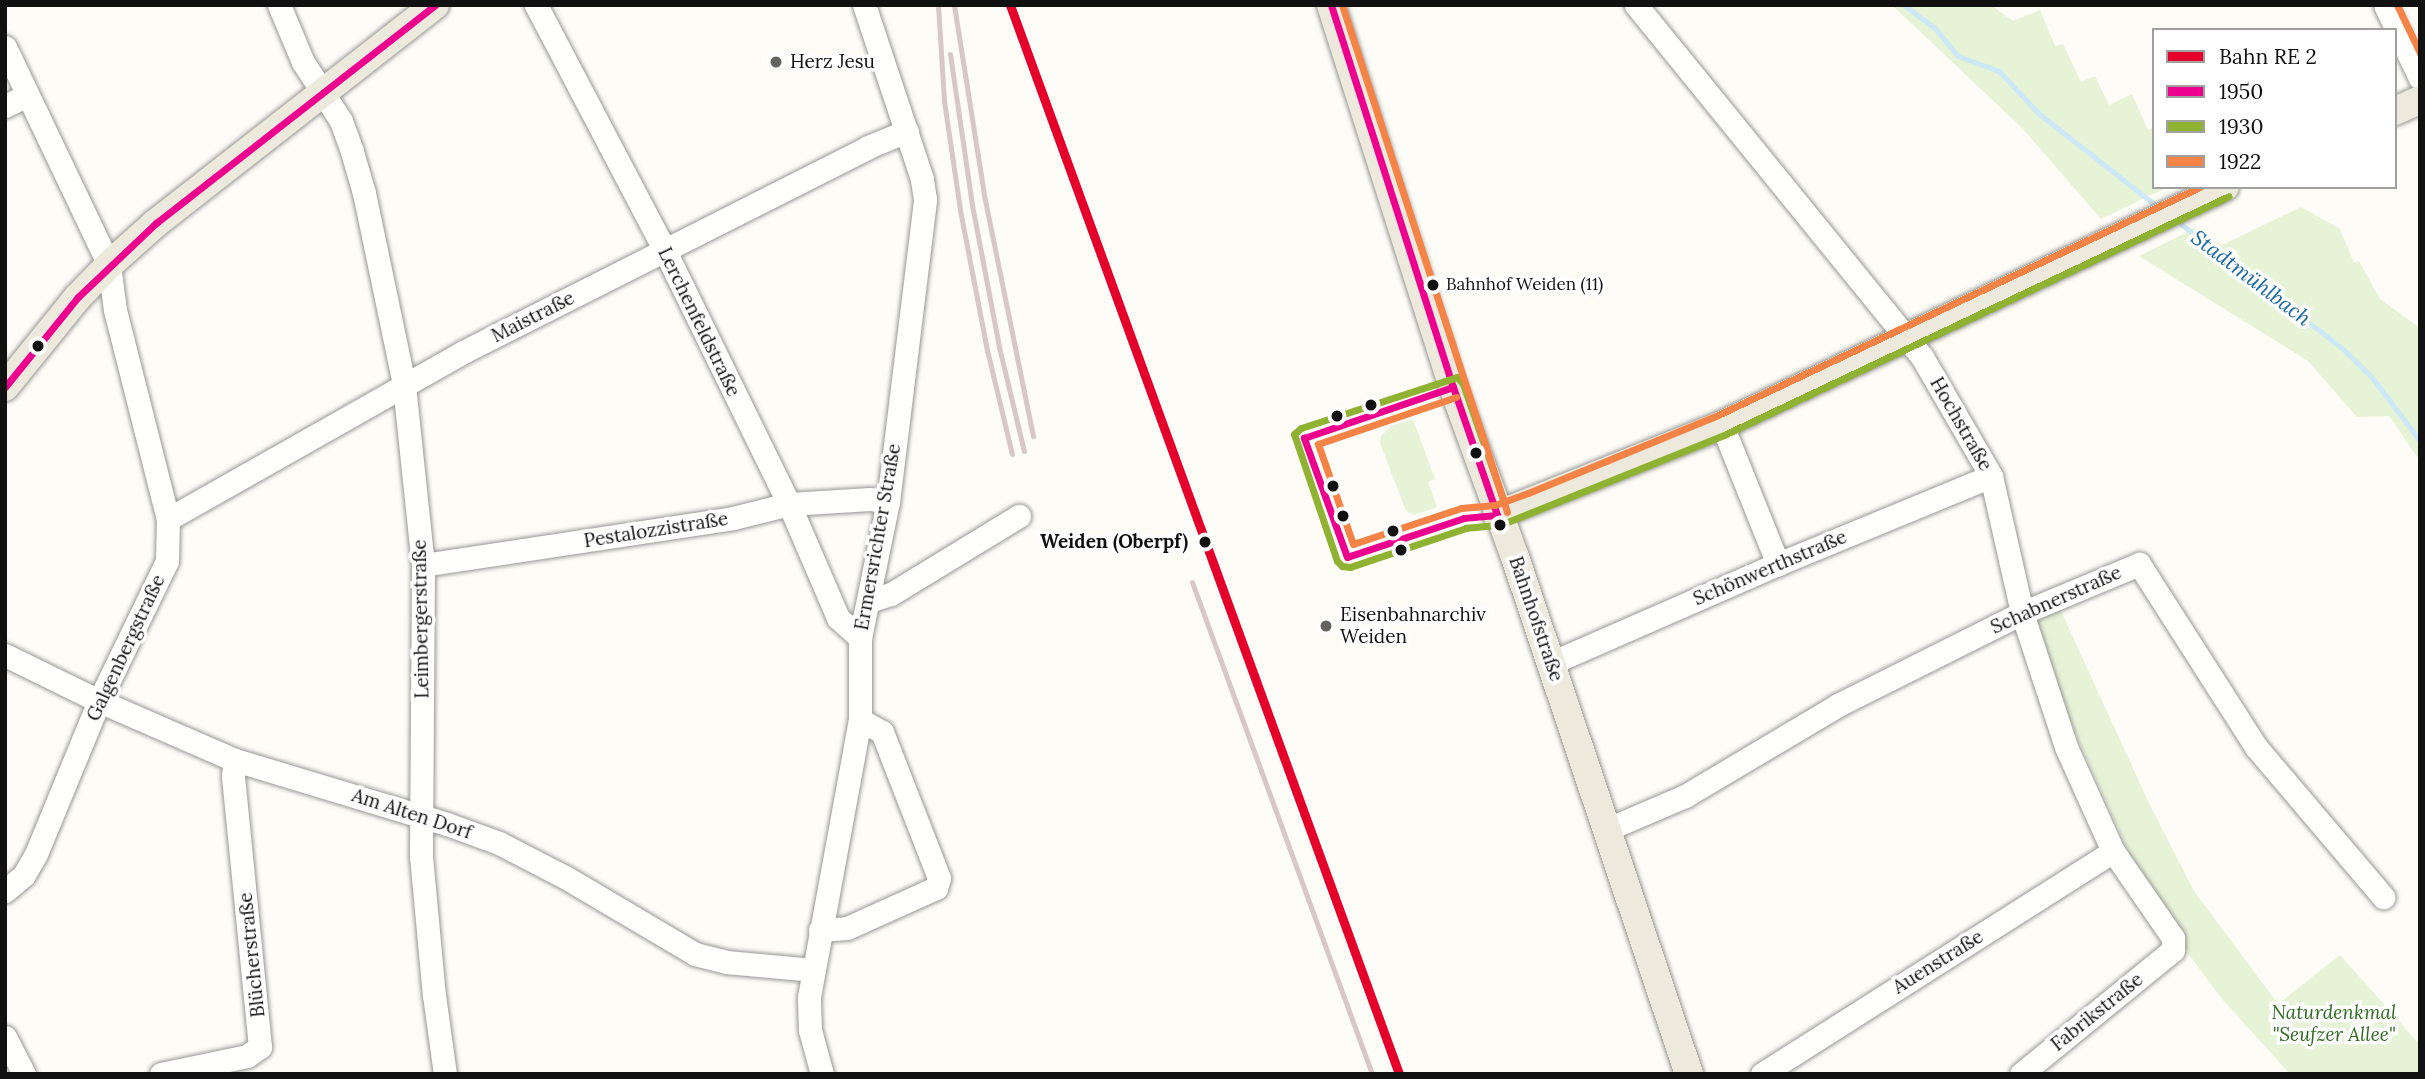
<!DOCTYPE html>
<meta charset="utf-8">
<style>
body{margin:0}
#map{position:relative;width:2425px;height:1079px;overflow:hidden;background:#fdfcf7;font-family:Lora,serif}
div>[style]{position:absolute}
.green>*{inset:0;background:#e7f3d7}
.stream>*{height:5px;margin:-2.5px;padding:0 2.5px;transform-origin:2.5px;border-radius:2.5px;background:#cde8f7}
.roads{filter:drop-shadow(0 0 2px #979795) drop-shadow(0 0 2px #979795)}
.minor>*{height:23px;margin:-11.5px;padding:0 11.5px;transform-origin:11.5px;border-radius:11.5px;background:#fffffe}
.major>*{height:28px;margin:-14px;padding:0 14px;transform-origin:14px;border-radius:14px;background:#ede9dc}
.rail>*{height:5px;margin:-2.5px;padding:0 2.5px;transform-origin:2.5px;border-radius:2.5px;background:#d9c6c7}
.bus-1>*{height:7px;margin:-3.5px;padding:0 3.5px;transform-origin:3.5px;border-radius:3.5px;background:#ec008d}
.bus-2>*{height:7px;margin:-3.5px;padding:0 3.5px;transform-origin:3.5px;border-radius:3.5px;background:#90b233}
.bus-3>*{height:7px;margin:-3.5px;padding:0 3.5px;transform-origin:3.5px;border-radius:3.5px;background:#f58346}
.rail-1>*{height:9px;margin:-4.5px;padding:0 4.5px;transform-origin:4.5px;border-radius:4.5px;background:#e4002b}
.dots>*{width:19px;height:19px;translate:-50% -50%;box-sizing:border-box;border:4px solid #fff;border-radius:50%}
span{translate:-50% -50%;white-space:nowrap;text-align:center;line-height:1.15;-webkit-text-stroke:7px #fff;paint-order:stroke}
.bus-label{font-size:17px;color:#111}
.left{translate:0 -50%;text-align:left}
.poi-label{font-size:19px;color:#111}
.street-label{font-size:19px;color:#111}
.stop-label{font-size:19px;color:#111;font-weight:700}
.right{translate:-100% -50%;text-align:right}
.park-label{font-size:19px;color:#2f6b1f;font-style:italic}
.water-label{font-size:21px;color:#1768a6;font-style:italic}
.frame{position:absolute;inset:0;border:7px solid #111;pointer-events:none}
.legend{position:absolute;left:2152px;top:28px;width:245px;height:161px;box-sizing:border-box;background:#fff;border:2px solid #a0a0a0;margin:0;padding:9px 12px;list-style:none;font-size:21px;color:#111}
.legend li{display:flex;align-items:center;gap:14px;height:35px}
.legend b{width:35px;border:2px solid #a0a0a0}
</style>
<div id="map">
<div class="green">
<div style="clip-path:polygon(1892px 5px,1991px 5px,2013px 21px,2040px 10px,2055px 46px,2063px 44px,2081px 82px,2095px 76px,2109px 105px,2132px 94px,2148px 130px,2154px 128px,2154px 187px,2168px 187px,2101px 219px,2023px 129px)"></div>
<div style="clip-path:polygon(2301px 207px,2340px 229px,2354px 263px,2359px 261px,2380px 299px,2420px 328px,2420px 461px,2389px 416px,2357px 417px,2308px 361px,2139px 256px,2195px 228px,2222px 245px)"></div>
<div style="clip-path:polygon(1413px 419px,1435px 479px,1428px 482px,1437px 507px,1414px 515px,1406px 511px,1380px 443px,1381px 436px,1391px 426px)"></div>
<div style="clip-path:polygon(2060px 609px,2149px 803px,2194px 891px,2278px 1004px,2340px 955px,2420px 1045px,2420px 1074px,2290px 1074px,2222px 999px,2190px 956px,2130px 854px,2042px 659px,2036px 618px)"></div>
</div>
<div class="stream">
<div style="left:1904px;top:5px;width:39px;rotate:37deg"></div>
<div style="left:1935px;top:28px;width:36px;rotate:51deg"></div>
<div style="left:1958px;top:56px;width:44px;rotate:20.1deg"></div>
<div style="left:1999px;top:71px;width:57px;rotate:47.1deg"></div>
<div style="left:2038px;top:113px;width:152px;rotate:38.1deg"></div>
<div style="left:2177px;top:221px;width:210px;rotate:37.6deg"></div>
<div style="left:2343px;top:349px;width:39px;rotate:44deg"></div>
<div style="left:2371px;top:376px;width:81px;rotate:53deg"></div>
</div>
<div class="roads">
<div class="minor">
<div style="left:279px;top:5px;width:62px;rotate:67.2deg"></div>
<div style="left:303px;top:62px;width:70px;rotate:57.2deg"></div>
<div style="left:341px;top:121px;width:33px;rotate:70deg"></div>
<div style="left:352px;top:152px;width:43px;rotate:73.7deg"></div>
<div style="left:364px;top:193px;width:196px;rotate:78.2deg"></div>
<div style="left:404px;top:385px;width:181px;rotate:84deg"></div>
<div style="left:423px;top:565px;width:291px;rotate:90.4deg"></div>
<div style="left:421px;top:856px;width:140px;rotate:84.7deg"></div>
<div style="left:434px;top:995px;width:80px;rotate:82.1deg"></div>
<div style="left:536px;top:5px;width:278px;rotate:62.3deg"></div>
<div style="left:665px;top:251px;width:282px;rotate:63.9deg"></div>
<div style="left:789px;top:504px;width:124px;rotate:66.7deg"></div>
<div style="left:838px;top:618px;width:30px;rotate:42deg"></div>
<div style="left:1636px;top:5px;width:454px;rotate:50.9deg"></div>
<div style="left:1922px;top:357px;width:138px;rotate:59.9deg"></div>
<div style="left:1991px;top:476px;width:140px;rotate:77.2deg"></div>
<div style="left:2022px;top:613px;width:141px;rotate:71.8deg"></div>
<div style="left:2066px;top:747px;width:114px;rotate:65.7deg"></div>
<div style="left:2113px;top:851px;width:106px;rotate:55.4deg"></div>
<div style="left:2173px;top:938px;width:12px;rotate:90deg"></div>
<div style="left:2173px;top:950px;width:196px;rotate:140.8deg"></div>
<div style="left:2385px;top:5px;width:81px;rotate:64.4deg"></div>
<div style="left:5px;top:47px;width:242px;rotate:64.5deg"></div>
<div style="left:109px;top:265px;width:45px;rotate:82.4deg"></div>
<div style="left:115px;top:310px;width:216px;rotate:75.8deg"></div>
<div style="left:168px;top:519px;width:42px;rotate:91.4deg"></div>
<div style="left:167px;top:561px;width:156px;rotate:115.9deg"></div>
<div style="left:99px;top:701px;width:165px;rotate:112.4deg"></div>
<div style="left:36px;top:854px;width:24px;rotate:120deg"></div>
<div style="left:24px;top:875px;width:25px;rotate:140deg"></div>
<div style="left:5px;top:106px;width:25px;rotate:-26deg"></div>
<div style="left:1722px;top:425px;width:150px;rotate:68.1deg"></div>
<div style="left:168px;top:519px;width:339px;rotate:-29.5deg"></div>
<div style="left:463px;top:352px;width:454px;rotate:-26.8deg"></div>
<div style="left:868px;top:147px;width:42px;rotate:-22.3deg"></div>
<div style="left:423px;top:565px;width:314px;rotate:-8.6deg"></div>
<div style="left:733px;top:518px;width:58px;rotate:-14deg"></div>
<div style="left:789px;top:504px;width:81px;rotate:-3.5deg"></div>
<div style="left:870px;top:499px;width:18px;rotate:9deg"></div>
<div style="left:869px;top:601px;width:23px;rotate:-18deg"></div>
<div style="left:891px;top:594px;width:150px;rotate:-31.4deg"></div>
<div style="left:5px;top:655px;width:105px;rotate:26.1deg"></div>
<div style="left:99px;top:701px;width:148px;rotate:23.5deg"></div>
<div style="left:235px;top:760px;width:221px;rotate:16.8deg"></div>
<div style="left:447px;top:824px;width:55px;rotate:20.1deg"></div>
<div style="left:499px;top:843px;width:74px;rotate:27.3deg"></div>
<div style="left:565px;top:877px;width:151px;rotate:30.6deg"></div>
<div style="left:695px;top:954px;width:32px;rotate:14deg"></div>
<div style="left:726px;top:962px;width:88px;rotate:5.2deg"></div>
<div style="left:1551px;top:663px;width:248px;rotate:-23.6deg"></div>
<div style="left:1778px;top:564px;width:230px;rotate:-22.4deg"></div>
<div style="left:1608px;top:829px;width:84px;rotate:-23.2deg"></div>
<div style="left:1685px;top:796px;width:178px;rotate:-30.7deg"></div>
<div style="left:1838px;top:705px;width:206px;rotate:-26.6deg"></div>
<div style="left:2022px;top:613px;width:127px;rotate:-22.7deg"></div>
<div style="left:2139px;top:564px;width:217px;rotate:57.4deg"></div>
<div style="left:2256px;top:747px;width:197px;rotate:49.7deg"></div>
<div style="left:820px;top:930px;width:27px;rotate:-4deg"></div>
<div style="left:847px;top:928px;width:98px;rotate:-24.2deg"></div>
<div style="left:936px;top:888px;width:10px;rotate:-73deg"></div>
<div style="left:939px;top:878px;width:157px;rotate:-111.3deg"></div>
<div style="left:882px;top:732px;width:25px;rotate:-151deg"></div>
<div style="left:5px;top:1037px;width:42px;rotate:62.8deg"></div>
<div style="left:161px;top:1074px;width:88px;rotate:-11.8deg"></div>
<div style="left:247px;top:1056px;width:16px;rotate:-35deg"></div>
<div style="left:260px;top:1047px;width:272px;rotate:-95.7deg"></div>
<div style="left:233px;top:776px;width:16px;rotate:-83deg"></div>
<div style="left:822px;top:1074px;width:46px;rotate:-105.3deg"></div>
<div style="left:810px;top:1030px;width:33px;rotate:-92deg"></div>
<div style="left:809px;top:997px;width:282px;rotate:-79.6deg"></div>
<div style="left:860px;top:720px;width:82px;rotate:-90deg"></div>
<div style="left:860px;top:638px;width:139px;rotate:-78.4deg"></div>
<div style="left:888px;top:502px;width:305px;rotate:-83deg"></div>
<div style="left:925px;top:199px;width:20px;rotate:-99deg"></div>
<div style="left:922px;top:179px;width:183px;rotate:-108.4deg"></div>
<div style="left:1762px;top:1074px;width:416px;rotate:-32.4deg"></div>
</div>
<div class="major">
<div style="left:1331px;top:5px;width:401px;rotate:72.3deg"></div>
<div style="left:1453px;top:387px;width:181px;rotate:70deg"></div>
<div style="left:1515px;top:557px;width:545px;rotate:71.4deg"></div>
<div style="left:2395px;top:111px;width:27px;rotate:-24deg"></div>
<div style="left:5px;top:387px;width:116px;rotate:-51deg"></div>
<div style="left:78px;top:297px;width:45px;rotate:-45.9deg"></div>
<div style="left:109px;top:265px;width:63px;rotate:-41.8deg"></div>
<div style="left:156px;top:223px;width:354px;rotate:-38deg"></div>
<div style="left:1497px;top:515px;width:242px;rotate:-21.8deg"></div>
<div style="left:1722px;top:425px;width:556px;rotate:-25.32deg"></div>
</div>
</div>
<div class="rail">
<div style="left:938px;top:5px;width:96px;rotate:86.4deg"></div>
<div style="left:944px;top:101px;width:110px;rotate:81.6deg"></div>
<div style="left:960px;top:210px;width:143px;rotate:79.1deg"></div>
<div style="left:987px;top:350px;width:107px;rotate:76.5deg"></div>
<div style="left:954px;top:5px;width:197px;rotate:81deg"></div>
<div style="left:985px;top:200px;width:241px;rotate:78.5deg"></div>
<div style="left:950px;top:54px;width:153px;rotate:81.7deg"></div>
<div style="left:972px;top:205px;width:145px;rotate:79.2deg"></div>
<div style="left:999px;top:347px;width:107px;rotate:76.5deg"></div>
<div style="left:1192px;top:582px;width:524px;rotate:69.9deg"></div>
</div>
<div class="bus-1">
<div style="left:1331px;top:5px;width:401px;rotate:72.3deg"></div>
<div style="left:5px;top:387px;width:116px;rotate:-51deg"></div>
<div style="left:78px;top:297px;width:108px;rotate:-43.5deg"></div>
<div style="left:156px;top:223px;width:354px;rotate:-38deg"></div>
<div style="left:1453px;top:387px;width:135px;rotate:71deg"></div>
<div style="left:1497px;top:515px;width:33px;rotate:175deg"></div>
<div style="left:1464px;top:518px;width:123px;rotate:161.6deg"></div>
<div style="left:1347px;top:557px;width:127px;rotate:-109.9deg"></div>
<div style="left:1304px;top:438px;width:157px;rotate:-18.9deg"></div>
</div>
<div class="bus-2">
<div style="left:1498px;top:525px;width:32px;rotate:175deg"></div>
<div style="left:1466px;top:528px;width:122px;rotate:161.4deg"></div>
<div style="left:1350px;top:567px;width:8px;rotate:-173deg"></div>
<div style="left:1342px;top:566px;width:7px;rotate:-135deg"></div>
<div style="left:1337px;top:561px;width:134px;rotate:-108.7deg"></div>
<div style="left:1294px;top:434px;width:9px;rotate:-41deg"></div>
<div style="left:1301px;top:428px;width:164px;rotate:-18.1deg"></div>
<div style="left:1457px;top:377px;width:9px;rotate:49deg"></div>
<div style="left:1463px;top:384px;width:125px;rotate:70.8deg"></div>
<div style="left:1500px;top:525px;width:244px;rotate:-21.9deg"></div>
<div style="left:1726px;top:434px;width:556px;rotate:-25.32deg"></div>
</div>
<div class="bus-3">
<div style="left:1342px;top:5px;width:533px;rotate:71.97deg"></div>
<div style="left:2397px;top:5px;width:53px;rotate:64.4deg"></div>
<div style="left:1456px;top:397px;width:146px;rotate:161.2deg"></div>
<div style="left:1318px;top:444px;width:106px;rotate:70.7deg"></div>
<div style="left:1353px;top:544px;width:114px;rotate:-18.4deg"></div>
<div style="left:1461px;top:508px;width:34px;rotate:-5deg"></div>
<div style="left:1495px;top:505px;width:35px;rotate:-20deg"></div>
<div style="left:1528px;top:493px;width:205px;rotate:-22.3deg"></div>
<div style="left:1718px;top:415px;width:533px;rotate:-25.32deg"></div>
</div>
<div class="rail-1">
<div style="left:1010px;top:5px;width:1138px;rotate:70deg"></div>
</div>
<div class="dots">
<div style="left:776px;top:62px;background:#646362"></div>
<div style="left:1433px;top:285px;background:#111"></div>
<div style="left:38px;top:346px;background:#111"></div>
<div style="left:1371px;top:405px;background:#111"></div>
<div style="left:1337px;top:416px;background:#111"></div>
<div style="left:1476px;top:453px;background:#111"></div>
<div style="left:1333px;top:486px;background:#111"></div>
<div style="left:1343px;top:516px;background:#111"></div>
<div style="left:1500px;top:525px;background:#111"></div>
<div style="left:1393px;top:531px;background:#111"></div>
<div style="left:1205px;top:542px;background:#111"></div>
<div style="left:1401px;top:550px;background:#111"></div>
<div style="left:1326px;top:626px;background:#646362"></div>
</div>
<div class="bus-label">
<span class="left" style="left:1446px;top:285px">Bahnhof Weiden (11)</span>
</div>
<div class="poi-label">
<span class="left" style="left:790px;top:62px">Herz Jesu</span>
<span class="left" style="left:1340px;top:626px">Eisenbahnarchiv<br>Weiden</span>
</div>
<div class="street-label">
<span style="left:533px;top:317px;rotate:-27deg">Maistraße</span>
<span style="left:699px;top:322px;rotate:64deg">Lerchenfeldstraße</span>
<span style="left:1961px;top:424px;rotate:60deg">Hochstraße</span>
<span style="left:656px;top:530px;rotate:-9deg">Pestalozzistraße</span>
<span style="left:878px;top:537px;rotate:-80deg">Ermersrichter Straße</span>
<span style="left:1770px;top:568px;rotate:-23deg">Schönwerthstraße</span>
<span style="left:2056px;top:600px;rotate:-24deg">Schabnerstraße</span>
<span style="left:421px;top:619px;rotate:-91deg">Leimbergerstraße</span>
<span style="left:1536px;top:619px;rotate:71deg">Bahnhofstraße</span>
<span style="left:126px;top:648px;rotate:-65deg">Galgenbergstraße</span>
<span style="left:412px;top:814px;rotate:18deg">Am Alten Dorf</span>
<span style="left:252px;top:955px;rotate:-96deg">Blücherstraße</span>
<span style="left:1938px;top:962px;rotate:-32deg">Auenstraße</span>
<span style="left:2097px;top:1012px;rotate:-39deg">Fabrikstraße</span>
</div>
<div class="stop-label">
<span class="right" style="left:1188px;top:542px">Weiden (Oberpf)</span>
</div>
<div class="park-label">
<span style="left:2334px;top:1024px">Naturdenkmal<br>"Seufzer Allee"</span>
</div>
<div class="water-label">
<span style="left:2251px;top:278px;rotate:37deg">Stadtmühlbach</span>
</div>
<div class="frame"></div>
<ul class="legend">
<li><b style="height:9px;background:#e4002b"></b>Bahn RE 2</li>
<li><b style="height:9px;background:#ec008d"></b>1950</li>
<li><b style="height:9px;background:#90b233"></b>1930</li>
<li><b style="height:9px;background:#f58346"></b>1922</li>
</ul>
</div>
